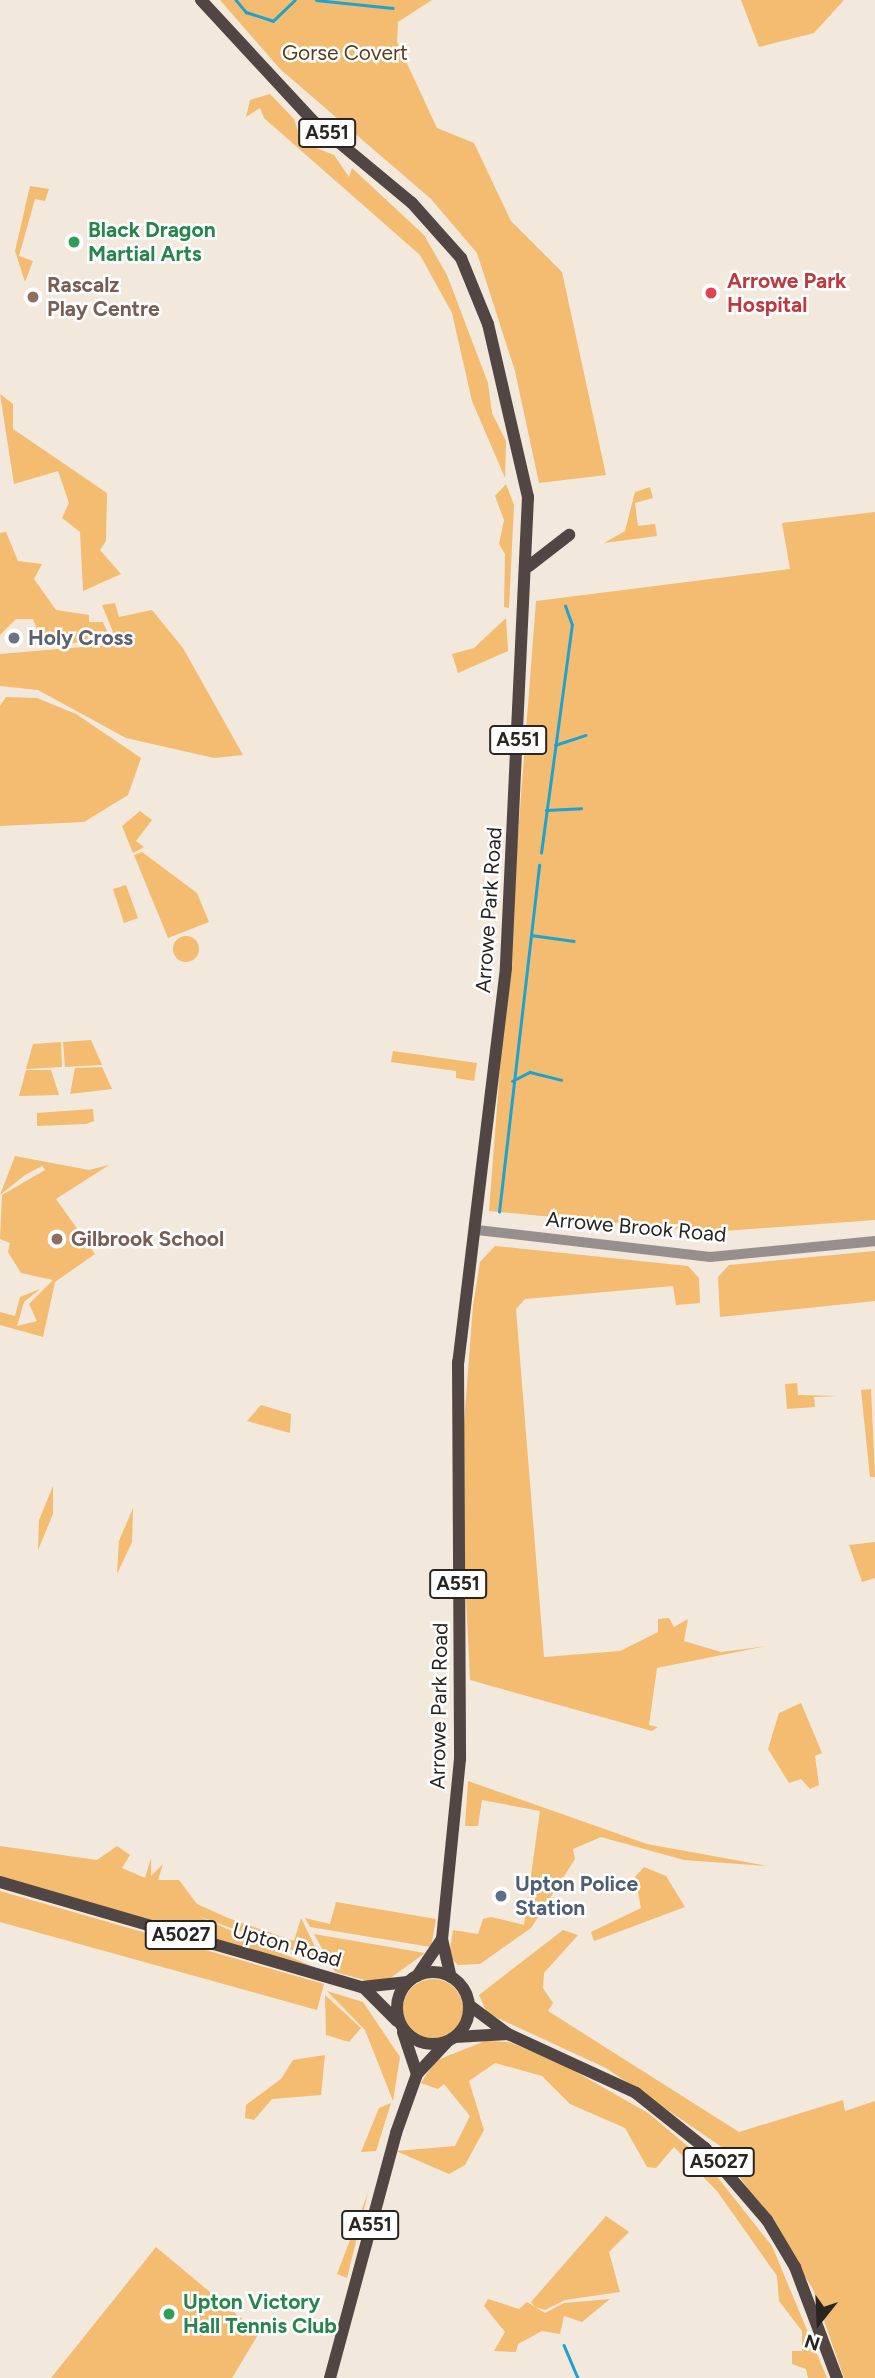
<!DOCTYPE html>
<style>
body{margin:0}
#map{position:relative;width:875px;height:2378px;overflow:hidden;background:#f2e8dc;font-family:Figtree,sans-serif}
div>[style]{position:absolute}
.green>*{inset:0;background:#f3bc70}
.round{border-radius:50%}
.stream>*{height:2.5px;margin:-1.25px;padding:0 1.25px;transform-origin:1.25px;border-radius:1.25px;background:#20a2ce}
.minor>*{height:10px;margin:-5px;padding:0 5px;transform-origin:5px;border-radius:5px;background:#968f8d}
.major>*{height:12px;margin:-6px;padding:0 6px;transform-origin:6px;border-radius:6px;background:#514643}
.major>.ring{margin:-6px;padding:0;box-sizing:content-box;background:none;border:12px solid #514643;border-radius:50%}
.dots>*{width:19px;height:19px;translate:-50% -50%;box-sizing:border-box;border:4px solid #fff;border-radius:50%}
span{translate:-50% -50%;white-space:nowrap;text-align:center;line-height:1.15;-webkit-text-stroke:5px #fff;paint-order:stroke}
.shield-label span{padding:2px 5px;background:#fff;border:2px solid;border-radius:5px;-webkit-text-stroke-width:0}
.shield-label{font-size:19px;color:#292521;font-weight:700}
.park-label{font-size:21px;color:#573f1c}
.leisure-label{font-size:21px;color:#27864d;font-weight:700}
.left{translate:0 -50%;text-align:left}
.health-label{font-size:21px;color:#be3a42;font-weight:700}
.education-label{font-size:21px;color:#785e54;font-weight:700}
.worship-label{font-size:21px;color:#5b616d;font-weight:700}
.street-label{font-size:21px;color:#292521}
.service-label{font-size:21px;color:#4e5e75;font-weight:700}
.north{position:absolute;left:784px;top:2287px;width:70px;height:70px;-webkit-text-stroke:5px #fff;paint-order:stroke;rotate:198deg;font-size:19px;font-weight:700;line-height:28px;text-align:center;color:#292521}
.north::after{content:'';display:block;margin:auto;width:24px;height:32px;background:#292521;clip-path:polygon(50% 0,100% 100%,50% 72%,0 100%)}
</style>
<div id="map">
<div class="green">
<div style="clip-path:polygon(220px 0,432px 0,398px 22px,397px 42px,437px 128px,474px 143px,511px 221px,562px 272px,606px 475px,539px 483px,515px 371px,477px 253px,431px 199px,280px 69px)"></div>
<div style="clip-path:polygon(741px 0,844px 0,814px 33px,759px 47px)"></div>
<div style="clip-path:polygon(270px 94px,294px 119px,299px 134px,306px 129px,316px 148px,334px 155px,349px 177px,352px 168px,424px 235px,447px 275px,488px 383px,492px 413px,506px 441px,505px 478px,472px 401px,452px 313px,420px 255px,264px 118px,260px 108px,246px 117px,250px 100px)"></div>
<div style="clip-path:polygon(30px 186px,49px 189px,45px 201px,35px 199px,19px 256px,33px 261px,25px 282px,15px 251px)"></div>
<div style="clip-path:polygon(0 394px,13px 404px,13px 429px,107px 493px,106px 541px,100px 550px,121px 574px,83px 591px,80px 532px,62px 518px,69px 503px,58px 471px,14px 484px)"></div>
<div style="clip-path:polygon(506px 484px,514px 505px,509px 608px,504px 607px,505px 554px,499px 544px,504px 520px,495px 496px)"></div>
<div style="clip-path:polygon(650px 487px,653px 498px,635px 503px,638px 526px,655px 524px,657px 536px,604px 543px,625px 531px,635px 492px)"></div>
<div style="clip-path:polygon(875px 512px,875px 1220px,711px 1232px,489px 1211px,536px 601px,790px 569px,782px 523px)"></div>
<div style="clip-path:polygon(6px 532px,18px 561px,42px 564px,34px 579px,56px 610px,89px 615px,89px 622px,103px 622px,111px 640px,43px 645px,33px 619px,16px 619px,0 635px,0 533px)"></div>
<div style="clip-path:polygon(115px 603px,119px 617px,152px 610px,183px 648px,243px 755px,214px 758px,126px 738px,38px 690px,0 686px,0 654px,118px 644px,102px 605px)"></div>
<div style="clip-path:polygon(506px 618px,508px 651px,458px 673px,452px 654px,474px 648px)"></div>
<div style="clip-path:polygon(6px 697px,37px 698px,76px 714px,141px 758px,128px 795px,84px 822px,0 826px,0 706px)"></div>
<div style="clip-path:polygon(140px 811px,152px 820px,136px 841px,144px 847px,133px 853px,122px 826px)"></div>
<div style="clip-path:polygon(142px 852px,197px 893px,209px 922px,168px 938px,134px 855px)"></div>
<div style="clip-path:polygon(126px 885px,138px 918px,124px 923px,113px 889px)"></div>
<div class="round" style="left:173px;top:936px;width:26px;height:26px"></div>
<div style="clip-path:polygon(91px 1040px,102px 1065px,65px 1067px,63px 1042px)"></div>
<div style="clip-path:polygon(61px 1042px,62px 1067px,26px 1069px,33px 1044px)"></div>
<div style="clip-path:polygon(393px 1051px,477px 1063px,474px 1081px,456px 1078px,456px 1071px,391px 1062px)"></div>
<div style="clip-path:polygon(102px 1067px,112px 1089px,70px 1094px,75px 1068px)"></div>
<div style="clip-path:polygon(26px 1070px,51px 1070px,59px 1095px,19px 1096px)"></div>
<div style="clip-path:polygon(93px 1109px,94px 1121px,86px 1124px,37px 1126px,37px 1113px)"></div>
<div style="clip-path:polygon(15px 1156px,89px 1170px,109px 1165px,56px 1199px,95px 1254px,55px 1282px,43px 1337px,0 1325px,0 1312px,15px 1316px,20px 1297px,40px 1289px,24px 1302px,17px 1326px,37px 1321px,29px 1304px,53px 1280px,21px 1273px,8px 1252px,10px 1243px,0 1239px,2px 1195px,45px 1170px,42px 1166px,25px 1175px,0 1195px)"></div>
<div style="clip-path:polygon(495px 1246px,688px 1266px,699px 1278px,700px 1303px,676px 1305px,673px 1286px,525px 1299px,516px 1309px,544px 1657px,620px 1651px,658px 1632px,658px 1619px,669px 1618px,674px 1627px,688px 1619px,684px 1641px,721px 1652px,767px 1646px,657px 1668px,649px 1725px,658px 1727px,652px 1731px,470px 1680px,460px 1475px,473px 1306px,480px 1262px)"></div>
<div style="clip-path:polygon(875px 1251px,875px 1301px,720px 1317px,718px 1277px,729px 1265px)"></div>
<div style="clip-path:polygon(797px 1383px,798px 1395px,837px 1396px,814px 1397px,815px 1407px,787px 1409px,785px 1384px)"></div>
<div style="clip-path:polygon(871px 1389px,875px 1477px,870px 1477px,861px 1390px)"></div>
<div style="clip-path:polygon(261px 1405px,291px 1414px,290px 1433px,247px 1421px)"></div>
<div style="clip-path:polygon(53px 1486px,53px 1514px,38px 1550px,39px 1520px)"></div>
<div style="clip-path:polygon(133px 1508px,132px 1542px,117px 1574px,119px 1541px)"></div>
<div style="clip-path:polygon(875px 1542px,875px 1578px,862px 1582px,849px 1545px)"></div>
<div style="clip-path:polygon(801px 1703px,822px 1753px,815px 1756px,819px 1785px,810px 1789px,801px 1779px,789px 1783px,768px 1749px,779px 1713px)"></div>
<div style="clip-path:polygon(468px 1781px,647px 1844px,768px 1866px,684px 1860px,601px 1837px,573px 1849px,575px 1859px,531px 1928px,480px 1964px,458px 1965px,449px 1956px,453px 1930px,478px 1934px,483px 1919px,491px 1917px,524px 1925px,540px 1811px,482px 1800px,478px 1826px,465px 1826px)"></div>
<div style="clip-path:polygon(0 1846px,97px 1860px,117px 1846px,130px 1855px,122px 1868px,145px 1878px,151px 1858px,151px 1876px,163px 1864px,158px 1880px,179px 1880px,197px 1904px,228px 1918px,294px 1941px,301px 1918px,322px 1961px,198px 1916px,327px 1973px,0 1878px)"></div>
<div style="clip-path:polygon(644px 1867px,666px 1876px,685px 1907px,594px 1941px,591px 1932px,641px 1908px,635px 1877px)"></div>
<div style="clip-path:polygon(0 1891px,324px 1984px,317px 2010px,0 1922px)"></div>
<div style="clip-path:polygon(336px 1902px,436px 1919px,431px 1947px,310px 1927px,305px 1918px,330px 1924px)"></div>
<div style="clip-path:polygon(563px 1930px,578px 1935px,544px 1973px,543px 1988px,553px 2003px,548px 2011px,739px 2132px,843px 2100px,845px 2111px,875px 2101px,875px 2378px,844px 2378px,813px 2289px,736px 2171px,732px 2154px,606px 2068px,487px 2013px,479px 1995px)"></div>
<div style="clip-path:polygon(314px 1934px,425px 1953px,389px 1979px,372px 1982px,335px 1972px)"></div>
<div class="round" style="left:403px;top:1979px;width:60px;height:60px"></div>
<div style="clip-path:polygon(327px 1991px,363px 2002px,400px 2057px,393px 2101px,365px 2030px)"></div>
<div style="clip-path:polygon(325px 1995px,361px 2028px,349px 2042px,326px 2035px)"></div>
<div style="clip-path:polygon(485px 2041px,509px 2042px,562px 2064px,648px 2113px,703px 2159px,772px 2246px,827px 2378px,808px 2378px,806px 2369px,792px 2364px,792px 2351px,802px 2351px,802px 2331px,779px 2301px,777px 2276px,717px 2191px,674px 2147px,656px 2168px,647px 2167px,625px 2128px,570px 2104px,542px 2076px,495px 2063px,469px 2081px,484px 2130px,465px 2165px,449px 2174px,396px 2151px,455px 2146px,470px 2116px,444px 2084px,438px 2089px,421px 2083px,435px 2061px)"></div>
<div style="clip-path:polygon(325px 2055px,321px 2095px,272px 2099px,254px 2120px,245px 2118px,246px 2105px,281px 2079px,293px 2060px)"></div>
<div style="clip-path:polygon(391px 2103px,376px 2151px,361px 2152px,379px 2108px)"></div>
<div style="clip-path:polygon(368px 2193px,347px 2278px,337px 2274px)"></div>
<div style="clip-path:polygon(606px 2216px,629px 2232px,609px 2252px,620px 2292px,565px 2300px,545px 2310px,535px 2307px,531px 2302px)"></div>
<div style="clip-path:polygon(156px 2247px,259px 2333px,232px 2378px,51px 2378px)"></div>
<div style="clip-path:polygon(488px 2299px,519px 2309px,527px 2302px,545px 2313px,564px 2303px,610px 2299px,582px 2322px,564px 2316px,560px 2334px,542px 2331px,518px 2344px,516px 2352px,494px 2351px,505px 2332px,484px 2306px)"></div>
</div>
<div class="stream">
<div style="left:236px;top:0;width:16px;rotate:50deg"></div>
<div style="left:246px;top:12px;width:28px;rotate:18deg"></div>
<div style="left:273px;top:21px;width:30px;rotate:-44deg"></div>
<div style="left:316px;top:0;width:77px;rotate:5.9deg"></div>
<div style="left:555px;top:745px;width:32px;rotate:-18deg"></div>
<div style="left:546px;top:810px;width:35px;rotate:-3deg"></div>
<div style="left:541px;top:853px;width:230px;rotate:-82.3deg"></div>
<div style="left:572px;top:625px;width:20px;rotate:-110deg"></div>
<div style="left:531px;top:935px;width:43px;rotate:7.9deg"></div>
<div style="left:512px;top:1081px;width:20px;rotate:-27deg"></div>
<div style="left:530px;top:1072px;width:32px;rotate:14deg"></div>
<div style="left:499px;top:1212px;width:349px;rotate:-83.4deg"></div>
<div style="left:564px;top:2345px;width:36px;rotate:67deg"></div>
</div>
<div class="minor">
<div style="left:477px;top:1230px;width:235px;rotate:6.6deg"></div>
<div style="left:710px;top:1257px;width:166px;rotate:-5.5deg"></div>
</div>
<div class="major">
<div style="left:201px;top:0;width:163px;rotate:47.2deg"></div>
<div style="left:312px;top:120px;width:130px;rotate:39.7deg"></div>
<div style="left:412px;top:203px;width:74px;rotate:48.3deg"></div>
<div style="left:461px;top:258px;width:71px;rotate:67.8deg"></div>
<div style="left:488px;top:324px;width:178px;rotate:77deg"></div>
<div style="left:528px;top:497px;width:472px;rotate:92.7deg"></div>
<div style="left:506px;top:968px;width:397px;rotate:96.9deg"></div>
<div style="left:458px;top:1362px;width:397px;rotate:89.7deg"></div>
<div style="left:460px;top:1759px;width:181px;rotate:95.7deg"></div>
<div style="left:442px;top:1939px;width:39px;rotate:77deg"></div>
<div style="left:529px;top:566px;width:51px;rotate:-37.8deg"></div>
<div style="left:0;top:1882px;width:377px;rotate:16.2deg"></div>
<div style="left:362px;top:1987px;width:46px;rotate:-6.2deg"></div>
<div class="ring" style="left:397px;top:1972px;width:60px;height:60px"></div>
<div style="left:417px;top:1976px;width:45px;rotate:-56deg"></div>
<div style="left:363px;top:1987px;width:48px;rotate:45deg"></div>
<div style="left:469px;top:2005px;width:49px;rotate:36.6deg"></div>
<div style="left:508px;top:2034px;width:141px;rotate:24.7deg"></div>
<div style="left:636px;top:2093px;width:88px;rotate:38.6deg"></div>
<div style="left:705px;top:2148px;width:95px;rotate:49.3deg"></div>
<div style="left:767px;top:2220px;width:55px;rotate:59.2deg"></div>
<div style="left:795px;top:2267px;width:119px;rotate:69.3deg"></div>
<div style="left:403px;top:2032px;width:44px;rotate:71.6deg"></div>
<div style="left:455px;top:2037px;width:53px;rotate:-3.2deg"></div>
<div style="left:330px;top:2378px;width:254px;rotate:-74.9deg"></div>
<div style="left:396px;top:2133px;width:63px;rotate:-70.4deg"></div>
<div style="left:417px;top:2074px;width:44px;rotate:-46.8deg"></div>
</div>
<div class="dots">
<div style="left:74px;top:242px;background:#2e9e5b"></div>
<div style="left:711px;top:293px;background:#e0444e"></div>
<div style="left:33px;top:297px;background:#8d6e63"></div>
<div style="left:14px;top:638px;background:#6b7280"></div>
<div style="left:57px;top:1239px;background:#8d6e63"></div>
<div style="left:501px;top:1896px;background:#5c6f8a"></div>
<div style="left:169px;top:2314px;background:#2e9e5b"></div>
</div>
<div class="shield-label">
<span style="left:327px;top:133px">A551</span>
<span style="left:518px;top:740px">A551</span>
<span style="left:458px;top:1584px">A551</span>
<span style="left:181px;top:1935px">A5027</span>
<span style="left:719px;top:2162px">A5027</span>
<span style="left:370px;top:2225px">A551</span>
</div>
<div class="park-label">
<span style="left:345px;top:53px">Gorse Covert</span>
</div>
<div class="leisure-label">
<span class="left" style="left:88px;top:242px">Black Dragon<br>Martial Arts</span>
<span class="left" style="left:183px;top:2314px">Upton Victory<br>Hall Tennis Club</span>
</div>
<div class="health-label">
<span class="left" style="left:727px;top:293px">Arrowe Park<br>Hospital</span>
</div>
<div class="education-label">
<span class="left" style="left:47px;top:297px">Rascalz<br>Play Centre</span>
<span class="left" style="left:71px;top:1239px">Gilbrook School</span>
</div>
<div class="worship-label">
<span class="left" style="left:28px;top:638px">Holy Cross</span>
</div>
<div class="street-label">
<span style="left:489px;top:910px;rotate:-86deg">Arrowe Park Road</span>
<span style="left:636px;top:1227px;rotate:5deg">Arrowe Brook Road</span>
<span style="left:439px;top:1706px;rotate:-89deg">Arrowe Park Road</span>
<span style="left:287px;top:1945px;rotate:16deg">Upton Road</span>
</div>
<div class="service-label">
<span class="left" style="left:515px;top:1896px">Upton Police<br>Station</span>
</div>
<div class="north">N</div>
</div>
